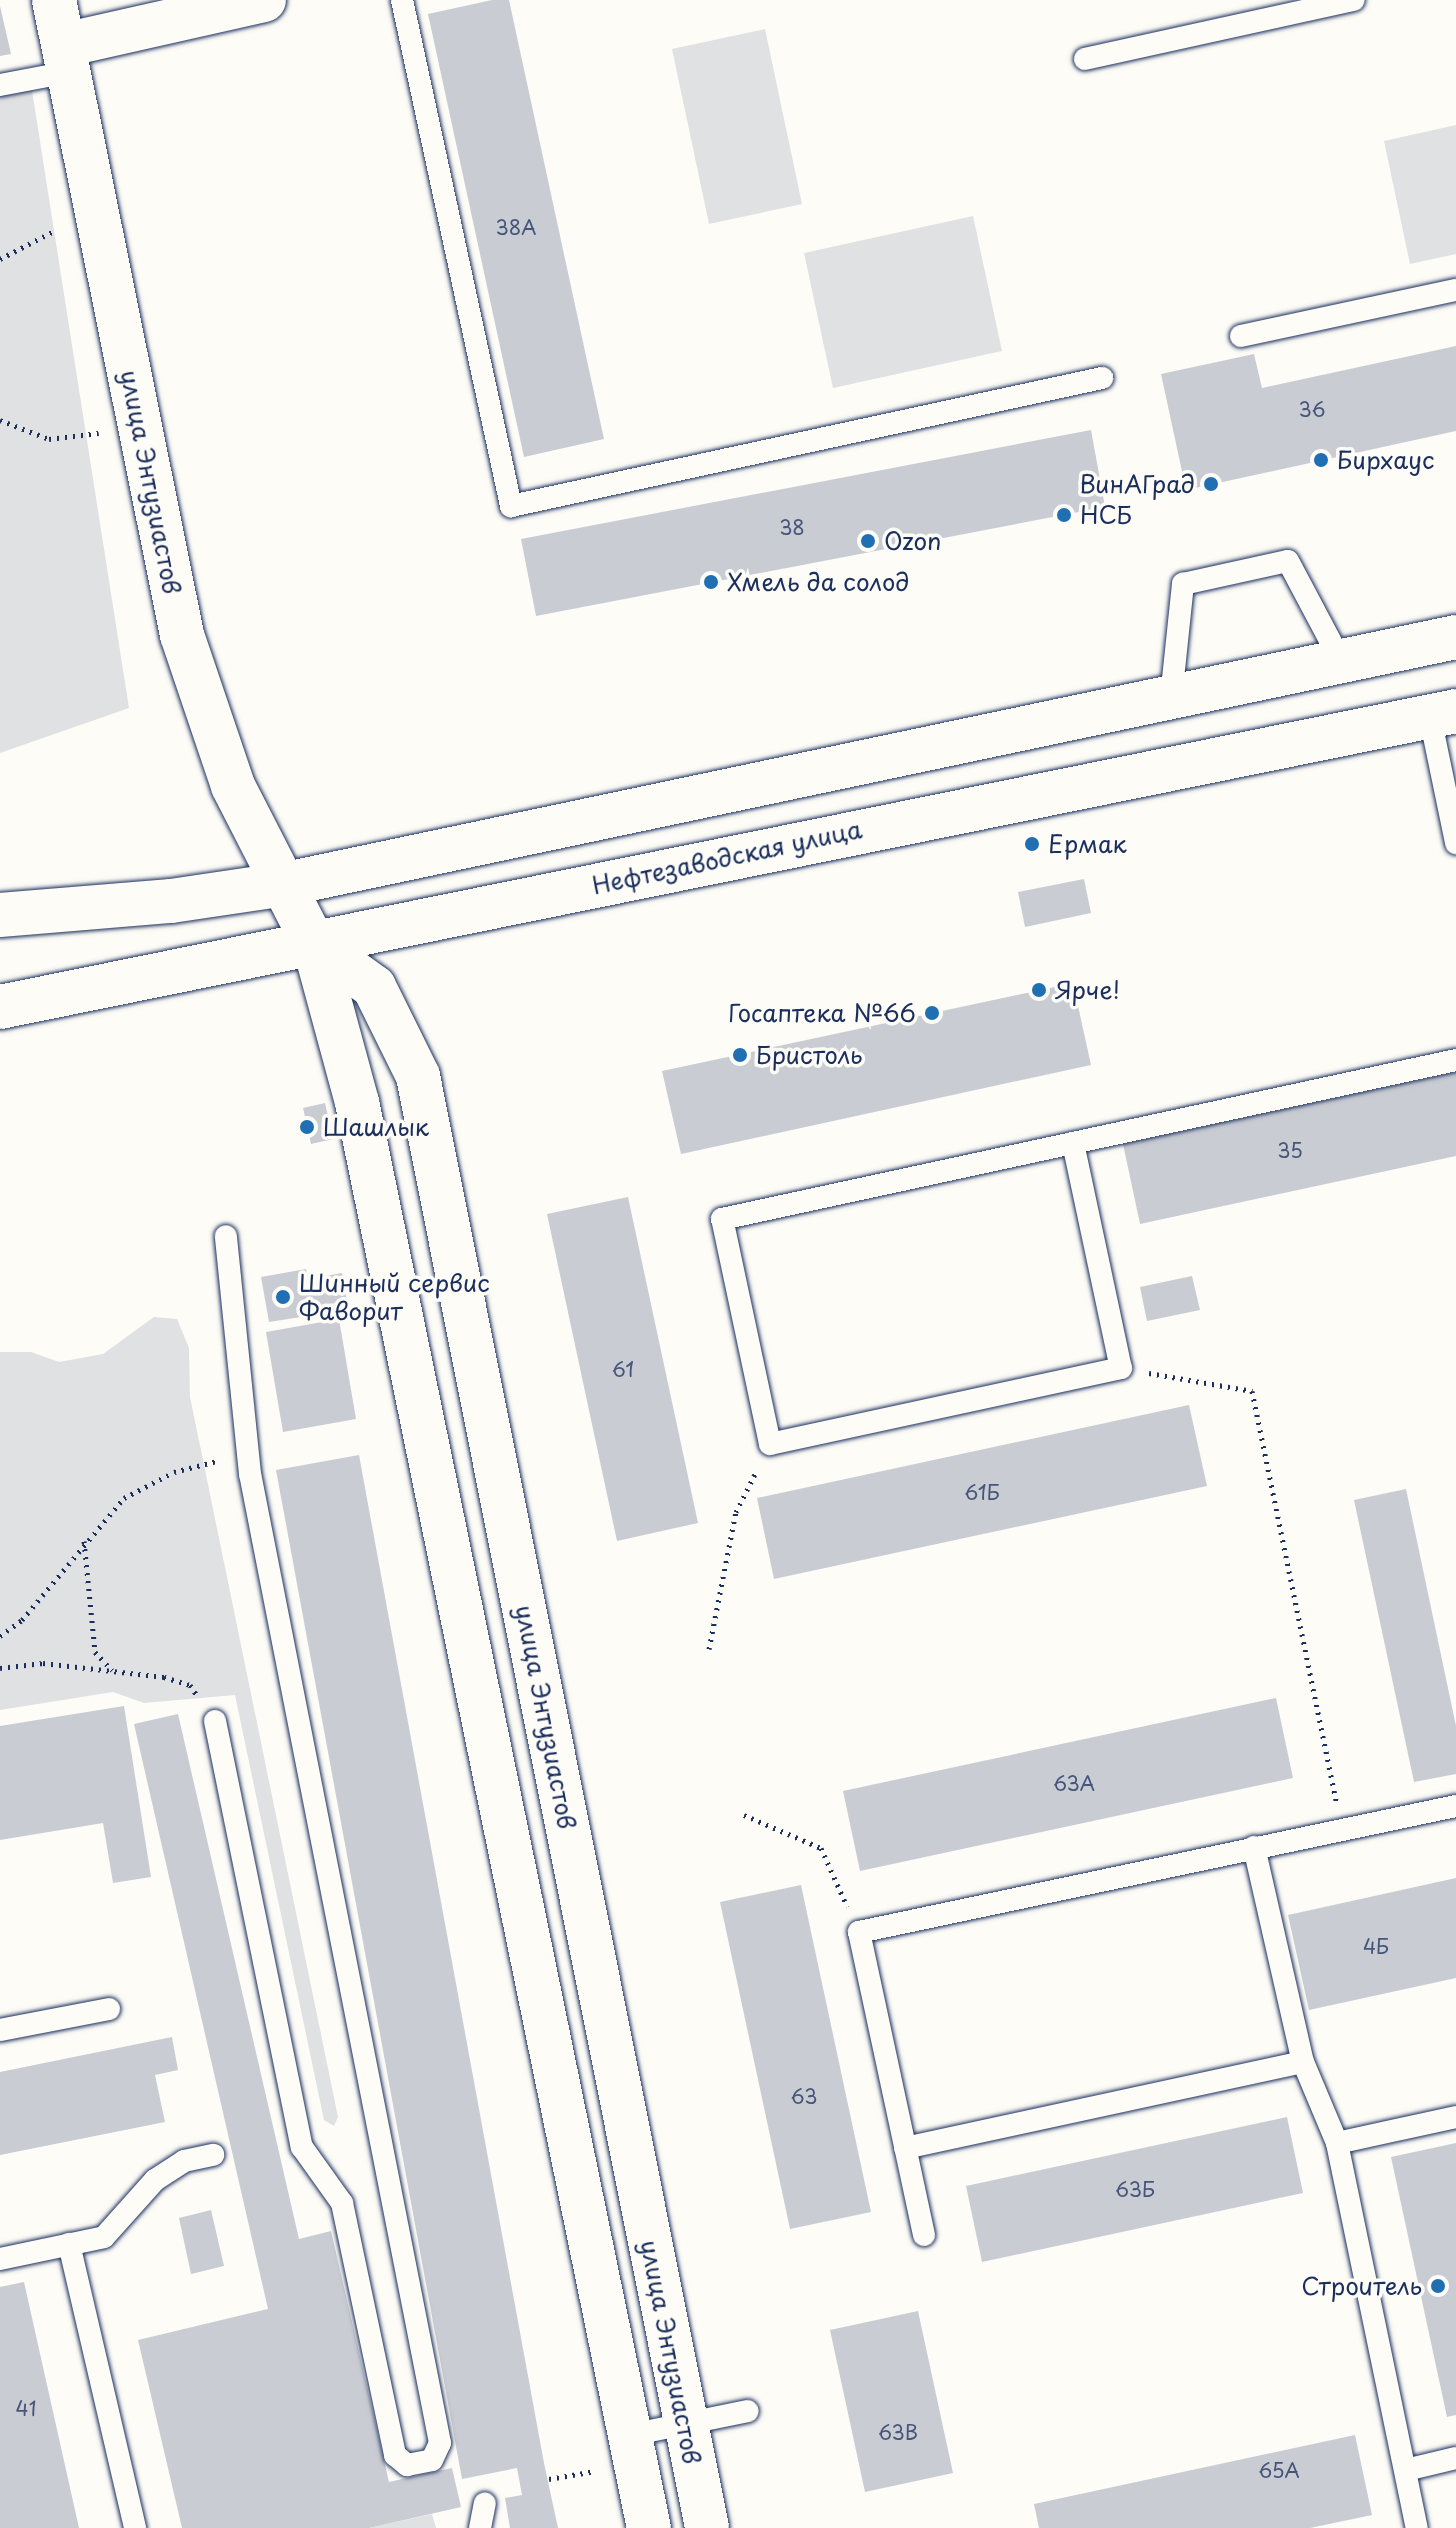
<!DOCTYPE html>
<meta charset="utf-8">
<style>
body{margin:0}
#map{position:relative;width:1456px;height:2528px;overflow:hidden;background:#fdfcf7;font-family:"Playpen Sans",sans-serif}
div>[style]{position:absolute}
.green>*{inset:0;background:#e0e1e3}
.building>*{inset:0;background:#c9ccd3}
.path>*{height:5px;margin-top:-2.5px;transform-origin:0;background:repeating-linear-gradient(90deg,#1b2f5e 0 2px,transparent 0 8px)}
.roads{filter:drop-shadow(0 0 2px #1b2f5e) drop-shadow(0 0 2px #1b2f5e)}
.lane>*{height:22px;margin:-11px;padding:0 11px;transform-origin:11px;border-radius:11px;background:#fdfcf7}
.street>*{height:44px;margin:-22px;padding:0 22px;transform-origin:22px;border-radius:22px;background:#fdfcf7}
.secondary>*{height:44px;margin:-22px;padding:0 22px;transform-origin:22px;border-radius:22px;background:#fdfcf7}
.dots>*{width:22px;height:22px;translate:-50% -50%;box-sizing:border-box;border:4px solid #fdfcf7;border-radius:50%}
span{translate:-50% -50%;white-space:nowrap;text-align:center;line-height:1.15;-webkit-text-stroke:7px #fdfcf7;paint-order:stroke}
.number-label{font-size:20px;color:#46567b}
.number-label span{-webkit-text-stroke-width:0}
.poi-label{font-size:24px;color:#1b2f5e}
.left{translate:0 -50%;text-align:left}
.right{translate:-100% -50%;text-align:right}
.street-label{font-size:24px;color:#1b2f5e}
</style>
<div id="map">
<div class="green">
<div style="clip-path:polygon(765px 29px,802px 204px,709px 224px,672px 49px)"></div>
<div style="clip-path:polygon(31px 84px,129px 708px,0 753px,0 90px)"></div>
<div style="clip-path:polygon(1456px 125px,1456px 254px,1410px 264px,1384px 141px)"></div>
<div style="clip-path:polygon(973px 216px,1002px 351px,833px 388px,804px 253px)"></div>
<div style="clip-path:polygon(154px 1317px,177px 1319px,189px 1348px,190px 1397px,338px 2117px,334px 2126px,324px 2120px,235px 1695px,144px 1703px,113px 1692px,0 1710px,0 1352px,31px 1352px,59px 1362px,103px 1354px)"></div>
<div style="clip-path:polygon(432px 2514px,436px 2528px,369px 2528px)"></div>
</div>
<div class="building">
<div style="clip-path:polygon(492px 0,509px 0,604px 439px,524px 457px,428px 14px)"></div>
<div style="clip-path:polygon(0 6px,11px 54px,0 56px)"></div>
<div style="clip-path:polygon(1456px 346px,1456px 431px,1186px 490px,1161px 374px,1254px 354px,1262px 388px)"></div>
<div style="clip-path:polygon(1091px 430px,1105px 507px,536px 616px,521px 539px)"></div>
<div style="clip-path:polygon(1084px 879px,1091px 913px,1025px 927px,1018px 892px)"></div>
<div style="clip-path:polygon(1073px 983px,1091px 1065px,681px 1154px,662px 1071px)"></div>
<div style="clip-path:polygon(1456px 1072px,1456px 1156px,1140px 1224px,1123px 1144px)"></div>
<div style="clip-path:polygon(325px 1103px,333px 1139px,311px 1144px,303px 1108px)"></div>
<div style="clip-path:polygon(628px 1197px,698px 1523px,617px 1541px,547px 1214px)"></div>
<div style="clip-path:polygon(306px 1269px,308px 1279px,342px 1273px,347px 1301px,313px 1307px,314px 1315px,269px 1322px,261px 1277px)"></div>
<div style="clip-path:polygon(1192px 1276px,1200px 1310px,1147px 1321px,1140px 1287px)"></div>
<div style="clip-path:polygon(339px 1319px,356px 1419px,283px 1432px,266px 1332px)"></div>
<div style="clip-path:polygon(1189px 1405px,1207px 1486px,774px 1579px,757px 1498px)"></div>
<div style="clip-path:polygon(359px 1455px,544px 2463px,558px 2528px,510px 2528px,505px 2498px,522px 2495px,517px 2468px,462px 2479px,276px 1470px)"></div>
<div style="clip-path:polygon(1406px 1489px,1456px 1726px,1456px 1774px,1414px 1782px,1354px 1500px)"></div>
<div style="clip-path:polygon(1276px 1698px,1293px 1778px,860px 1871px,843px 1791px)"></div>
<div style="clip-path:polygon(124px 1706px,151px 1877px,113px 1883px,103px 1823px,0 1840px,0 1726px)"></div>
<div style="clip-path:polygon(178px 1714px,299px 2239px,331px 2231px,389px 2482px,452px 2468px,461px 2507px,369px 2528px,182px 2528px,138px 2340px,268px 2309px,134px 1724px)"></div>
<div style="clip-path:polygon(1456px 1878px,1456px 1978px,1309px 2010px,1288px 1915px)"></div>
<div style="clip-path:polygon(801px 1885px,871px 2212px,790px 2229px,720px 1902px)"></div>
<div style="clip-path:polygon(172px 2037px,178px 2070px,155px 2075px,165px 2122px,0 2155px,0 2072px)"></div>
<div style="clip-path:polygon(1287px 2117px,1303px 2193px,982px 2262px,966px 2186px)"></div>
<div style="clip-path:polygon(1456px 2143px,1456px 2415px,1447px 2417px,1391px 2157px)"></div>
<div style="clip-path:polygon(211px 2210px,224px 2266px,191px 2274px,179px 2218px)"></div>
<div style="clip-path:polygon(24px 2282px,79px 2528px,0 2528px,0 2287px)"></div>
<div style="clip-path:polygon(918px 2311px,953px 2473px,865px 2492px,830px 2330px)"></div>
<div style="clip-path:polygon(1355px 2435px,1372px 2515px,1310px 2528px,1039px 2528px,1034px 2504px)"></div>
</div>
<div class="path">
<div style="left:0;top:259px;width:63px;rotate:-27.4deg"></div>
<div style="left:0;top:420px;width:53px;rotate:21.2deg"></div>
<div style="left:49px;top:439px;width:50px;rotate:-6.8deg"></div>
<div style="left:1149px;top:1373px;width:105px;rotate:9.9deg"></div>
<div style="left:1252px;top:1391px;width:419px;rotate:78.4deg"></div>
<div style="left:84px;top:1541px;width:112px;rotate:84.3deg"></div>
<div style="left:95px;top:1652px;width:25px;rotate:47deg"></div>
<div style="left:0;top:1636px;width:27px;rotate:-36deg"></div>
<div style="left:22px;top:1620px;width:159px;rotate:-50.1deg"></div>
<div style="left:124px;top:1498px;width:56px;rotate:-27.5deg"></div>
<div style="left:174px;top:1472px;width:44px;rotate:-14.3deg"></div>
<div style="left:709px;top:1649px;width:140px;rotate:-78.9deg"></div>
<div style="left:736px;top:1512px;width:47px;rotate:-63.4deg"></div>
<div style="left:0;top:1668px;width:43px;rotate:-6.6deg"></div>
<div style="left:43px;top:1663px;width:122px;rotate:6.6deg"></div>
<div style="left:164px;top:1677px;width:27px;rotate:17deg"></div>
<div style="left:190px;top:1685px;width:14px;rotate:56deg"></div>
<div style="left:744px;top:1815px;width:84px;rotate:23.2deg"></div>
<div style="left:821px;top:1848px;width:64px;rotate:65.9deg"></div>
<div style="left:549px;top:2479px;width:47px;rotate:-9.9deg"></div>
</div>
<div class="roads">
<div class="lane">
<div style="left:402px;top:0;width:518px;rotate:77.84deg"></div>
<div style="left:511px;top:506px;width:605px;rotate:-12.22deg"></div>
<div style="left:1085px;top:59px;width:275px;rotate:-12.4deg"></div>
<div style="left:0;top:85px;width:70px;rotate:-10.7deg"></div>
<div style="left:1241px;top:336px;width:220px;rotate:-12.1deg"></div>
<div style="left:1171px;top:698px;width:115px;rotate:-84deg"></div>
<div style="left:1183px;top:584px;width:107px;rotate:-12.4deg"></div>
<div style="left:1288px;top:561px;width:113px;rotate:62.1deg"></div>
<div style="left:1430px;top:717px;width:129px;rotate:78.3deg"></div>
<div style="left:1073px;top:1143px;width:230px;rotate:78deg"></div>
<div style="left:1121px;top:1368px;width:359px;rotate:167.8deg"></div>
<div style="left:770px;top:1444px;width:230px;rotate:-102deg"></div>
<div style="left:722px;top:1219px;width:751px;rotate:-12.22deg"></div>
<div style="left:215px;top:1721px;width:435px;rotate:78.5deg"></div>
<div style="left:302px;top:2147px;width:69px;rotate:54.5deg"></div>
<div style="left:342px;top:2203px;width:258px;rotate:78.1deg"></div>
<div style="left:395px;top:2455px;width:16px;rotate:40deg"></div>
<div style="left:407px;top:2465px;width:25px;rotate:-11deg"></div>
<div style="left:432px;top:2460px;width:19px;rotate:-65deg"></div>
<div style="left:440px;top:2443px;width:987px;rotate:-101.09deg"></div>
<div style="left:250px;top:1474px;width:239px;rotate:-95.8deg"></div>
<div style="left:1254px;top:1847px;width:221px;rotate:77.2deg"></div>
<div style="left:1303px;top:2062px;width:88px;rotate:67.2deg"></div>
<div style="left:1337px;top:2143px;width:393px;rotate:78.3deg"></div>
<div style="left:0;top:2030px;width:111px;rotate:-10.9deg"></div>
<div style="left:1337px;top:2143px;width:122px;rotate:-12.3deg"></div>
<div style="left:905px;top:2148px;width:407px;rotate:-12.2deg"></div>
<div style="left:924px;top:2235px;width:310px;rotate:-102.1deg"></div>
<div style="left:859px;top:1932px;width:610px;rotate:-11.92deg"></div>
<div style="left:69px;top:2244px;width:292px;rotate:76.9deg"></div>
<div style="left:0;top:2259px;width:106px;rotate:-11.9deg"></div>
<div style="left:104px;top:2237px;width:76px;rotate:-48.2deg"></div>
<div style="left:155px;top:2180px;width:35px;rotate:-33deg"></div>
<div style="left:184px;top:2161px;width:30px;rotate:-12deg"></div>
<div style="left:630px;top:2435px;width:120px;rotate:-11.5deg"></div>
<div style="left:1406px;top:2470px;width:51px;rotate:-13.5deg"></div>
<div style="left:480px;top:2528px;width:25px;rotate:-79deg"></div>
</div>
<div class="street">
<div style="left:64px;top:45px;width:205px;rotate:-12.7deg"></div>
</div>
<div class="secondary">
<div style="left:54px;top:0;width:648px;rotate:78.6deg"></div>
<div style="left:182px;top:635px;width:159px;rotate:71.3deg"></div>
<div style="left:233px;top:786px;width:178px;rotate:62.9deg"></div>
<div style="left:314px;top:944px;width:164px;rotate:74.8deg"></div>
<div style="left:357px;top:1102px;width:1456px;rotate:78.43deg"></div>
<div style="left:0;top:915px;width:172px;rotate:-4.7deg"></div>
<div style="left:171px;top:901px;width:116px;rotate:-8.4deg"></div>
<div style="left:286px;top:884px;width:1196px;rotate:-11.92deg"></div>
<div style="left:314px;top:944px;width:74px;rotate:35.6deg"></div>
<div style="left:374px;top:987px;width:99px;rotate:63.7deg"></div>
<div style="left:418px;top:1076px;width:1480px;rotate:78.74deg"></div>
<div style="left:0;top:1007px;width:1486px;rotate:-11.49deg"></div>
</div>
</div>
<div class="dots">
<div style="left:1321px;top:460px;background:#1f6fb2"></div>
<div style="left:1211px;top:484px;background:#1f6fb2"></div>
<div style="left:1064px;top:515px;background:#1f6fb2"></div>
<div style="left:868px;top:541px;background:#1f6fb2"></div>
<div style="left:711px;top:582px;background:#1f6fb2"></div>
<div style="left:1032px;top:844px;background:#1f6fb2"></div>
<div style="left:1039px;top:990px;background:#1f6fb2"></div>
<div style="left:932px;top:1013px;background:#1f6fb2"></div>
<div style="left:740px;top:1055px;background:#1f6fb2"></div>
<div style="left:307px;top:1127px;background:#1f6fb2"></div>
<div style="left:283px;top:1297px;background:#1f6fb2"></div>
<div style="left:1438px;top:2286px;background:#1f6fb2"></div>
</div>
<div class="number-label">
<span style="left:516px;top:227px">38А</span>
<span style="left:1312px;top:409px">36</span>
<span style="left:792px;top:527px">38</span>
<span style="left:1290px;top:1150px">35</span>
<span style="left:623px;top:1369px">61</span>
<span style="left:982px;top:1492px">61Б</span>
<span style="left:1074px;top:1783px">63А</span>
<span style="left:1376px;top:1946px">4Б</span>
<span style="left:804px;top:2096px">63</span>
<span style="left:1135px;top:2189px">63Б</span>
<span style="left:26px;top:2408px">41</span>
<span style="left:898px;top:2432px">63В</span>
<span style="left:1279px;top:2470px">65А</span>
</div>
<div class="poi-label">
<span class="left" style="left:1337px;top:460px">Бирхаус</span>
<span class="right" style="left:1195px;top:484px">ВинАГрад</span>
<span class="left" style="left:1080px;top:515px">НСБ</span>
<span class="left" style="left:884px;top:541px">Ozon</span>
<span class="left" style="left:727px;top:582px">Хмель да солод</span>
<span class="left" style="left:1048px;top:844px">Ермак</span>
<span class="left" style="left:1055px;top:990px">Ярче!</span>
<span class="right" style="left:916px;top:1013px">Госаптека №66</span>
<span class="left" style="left:756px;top:1055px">Бристоль</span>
<span class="left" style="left:323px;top:1127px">Шашлык</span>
<span class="left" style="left:299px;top:1297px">Шинный сервис<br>Фаворит</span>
<span class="right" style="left:1422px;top:2286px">Строитель</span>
</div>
<div class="street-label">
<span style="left:151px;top:482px;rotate:79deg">улица Энтузиастов</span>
<span style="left:727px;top:857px;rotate:-12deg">Нефтезаводская улица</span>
<span style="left:546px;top:1717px;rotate:79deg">улица Энтузиастов</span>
<span style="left:671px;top:2352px;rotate:79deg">улица Энтузиастов</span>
</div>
</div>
